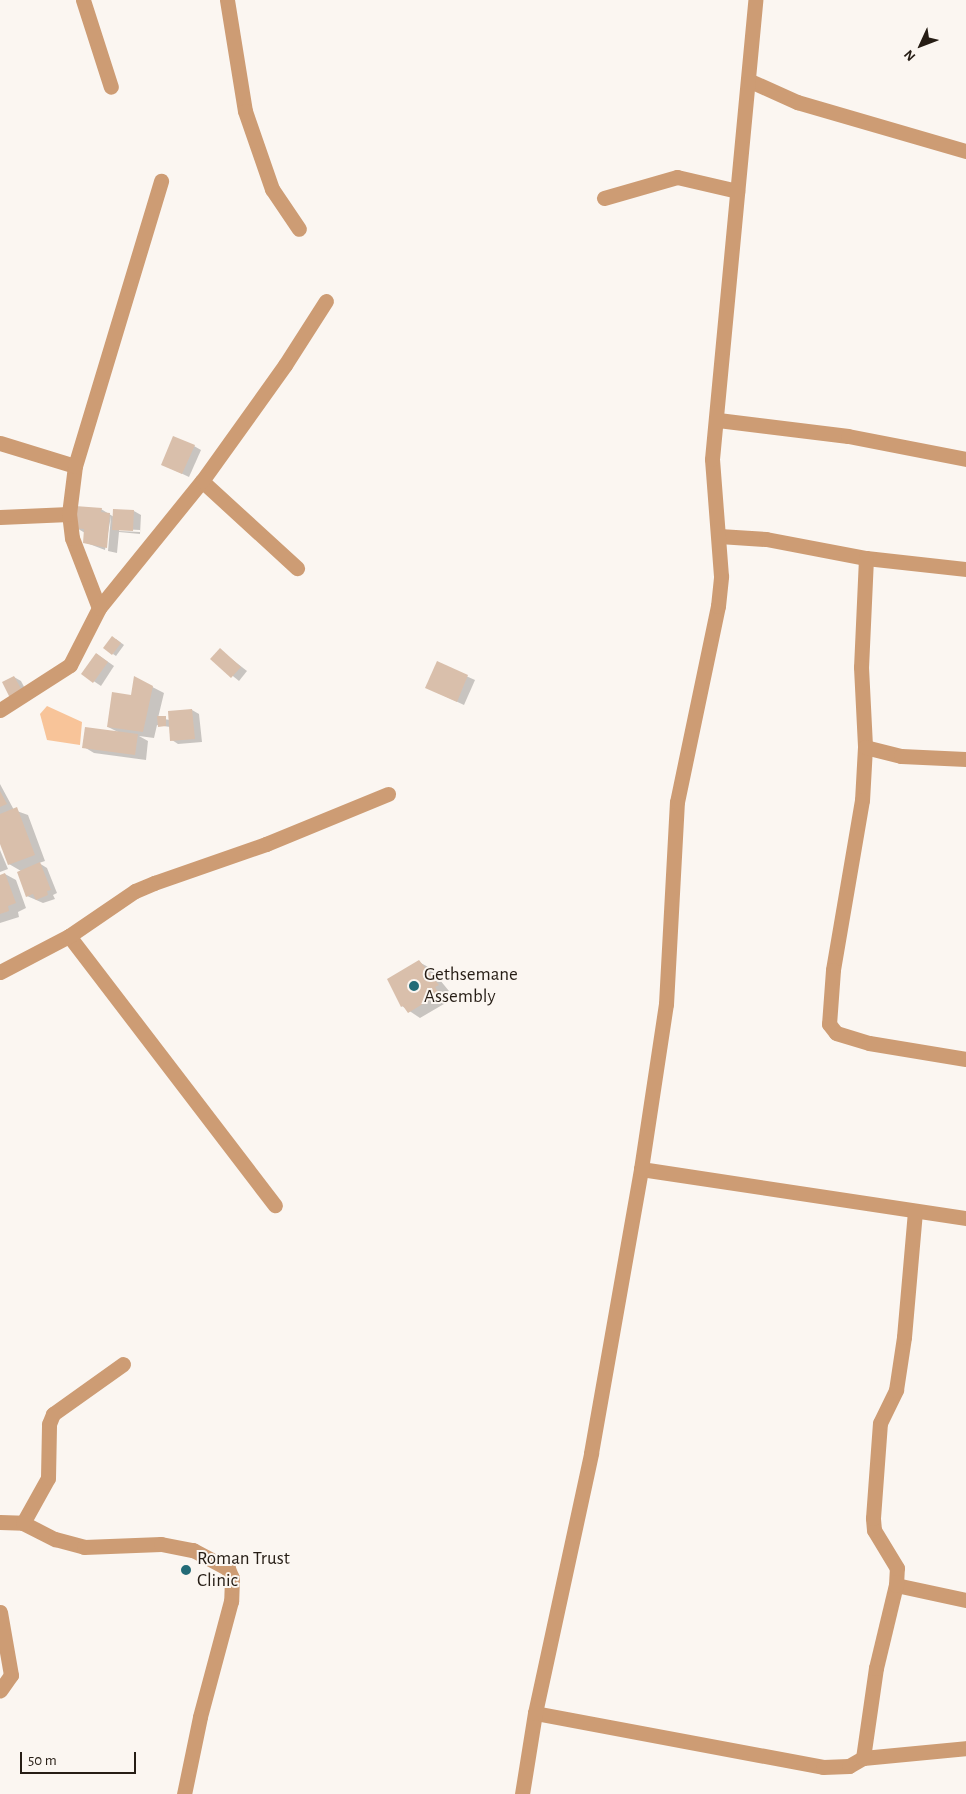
<!DOCTYPE html>
<style>
body{margin:0}
#map{position:relative;width:966px;height:1794px;overflow:hidden;background:#fbf6f1;font-family:"Alegreya Sans",sans-serif}
div>[style]{position:absolute}
.green>*{inset:0;background:#f8c499}
.shadow>*{inset:0;background:#0003}
.building>*{inset:0;background:#d9bfab}
.street>*{height:15px;margin:-7.5px;padding:0 7.5px;transform-origin:7.5px;border-radius:7.5px;background:#cd9c74}
.dots>*{width:14px;height:14px;translate:-50% -50%;box-sizing:border-box;border:2px solid #fbf6f1;border-radius:50%}
span{translate:-50% -50%;white-space:nowrap;text-align:center;line-height:1.15;-webkit-text-stroke:4px #fbf6f1;paint-order:stroke}
.poi-label{font-size:19px;color:#261d15}
.left{translate:0 -50%;text-align:left}
.north{position:absolute;left:896px;top:20px;width:50px;height:50px;-webkit-text-stroke:4px #fbf6f1;paint-order:stroke;rotate:227deg;font-size:14px;font-weight:700;line-height:20px;text-align:center;color:#261d15}
.north::after{content:'';display:block;margin:auto;width:18px;height:22px;background:#261d15;clip-path:polygon(50% 0,100% 100%,50% 72%,0 100%)}
.scale{position:absolute;left:20px;top:1752px;width:116px;height:22px;box-sizing:border-box;border:2px solid #261d15;border-top:0;padding-left:6px;font-size:15px;line-height:18px;white-space:nowrap;color:#261d15;-webkit-text-stroke:4px #fbf6f1;paint-order:stroke}
</style>
<div id="map">
<div class="green">
<div style="clip-path:polygon(47px 706px,82px 722px,80px 745px,47px 740px,40px 714px)"></div>
</div>
<div class="shadow">
<div style="clip-path:polygon(194px 446px,201px 450px,189px 477px,170px 468px)"></div>
<div style="clip-path:polygon(evenodd,101px 509px,114px 517px,134px 511px,141px 515px,140px 534px,119px 532px,117px 553px,108px 551px,111px 516px,105px 550px,84px 542px,85px 533px,75px 527px,101px 509px,119px 529px,140px 530px,140px 532px,119px 531px,119px 529px)"></div>
<div style="clip-path:polygon(116px 639px,124px 645px,116px 656px,113px 654px)"></div>
<div style="clip-path:polygon(220px 650px,247px 671px,239px 681px,212px 659px)"></div>
<div style="clip-path:polygon(97px 654px,114px 666px,101px 686px,83px 674px)"></div>
<div style="clip-path:polygon(437px 663px,475px 680px,464px 705px,434px 691px)"></div>
<div style="clip-path:polygon(14px 677px,21px 681px,30px 698px,18px 703px)"></div>
<div style="clip-path:polygon(135px 678px,164px 693px,158px 718px,170px 720px,169px 712px,192px 710px,199px 714px,202px 742px,178px 744px,172px 740px,170px 727px,157px 725px,154px 738px,139px 736px,148px 741px,146px 760px,94px 753px,84px 747px,118px 732px,108px 727px,132px 696px)"></div>
<div style="clip-path:polygon(0 784px,14px 810px,28px 815px,45px 861px,39px 863px,47px 868px,57px 893px,53px 895px,55px 899px,43px 903px,27px 896px,21px 871px,9px 864px,0 840px)"></div>
<div style="clip-path:polygon(0 850px,8px 869px,0 872px)"></div>
<div style="clip-path:polygon(5px 874px,16px 880px,26px 908px,18px 912px,19px 917px,0 923px,0 876px)"></div>
<div style="clip-path:polygon(419px 962px,430px 968px,449px 991px,445px 993px,449px 1001px,420px 1018px,402px 1006px)"></div>
</div>
<div class="building">
<div style="clip-path:polygon(173px 436px,195px 445px,182px 474px,161px 465px)"></div>
<div style="clip-path:polygon(75px 506px,102px 508px,101px 512px,110px 513px,107px 548px,83px 543px,84px 529px,74px 528px)"></div>
<div style="clip-path:polygon(113px 509px,134px 510px,133px 531px,112px 530px)"></div>
<div style="clip-path:polygon(112px 636px,121px 643px,112px 655px,103px 648px)"></div>
<div style="clip-path:polygon(220px 648px,241px 667px,231px 678px,210px 659px)"></div>
<div style="clip-path:polygon(96px 653px,108px 662px,93px 683px,81px 674px)"></div>
<div style="clip-path:polygon(437px 661px,468px 675px,457px 702px,425px 688px)"></div>
<div style="clip-path:polygon(14px 676px,24px 694px,11px 700px,2px 682px)"></div>
<div style="clip-path:polygon(134px 676px,153px 686px,143px 732px,107px 727px,112px 692px,131px 695px)"></div>
<div style="clip-path:polygon(192px 709px,195px 739px,170px 741px,168px 711px)"></div>
<div style="clip-path:polygon(157px 716px,166px 716px,166px 726px,158px 727px)"></div>
<div style="clip-path:polygon(85px 727px,138px 734px,135px 755px,82px 748px)"></div>
<div style="clip-path:polygon(0 791px,7px 804px,0 807px)"></div>
<div style="clip-path:polygon(17px 807px,35px 855px,8px 865px,0 844px,0 814px)"></div>
<div style="clip-path:polygon(40px 862px,51px 890px,47px 891px,48px 895px,36px 900px,33px 894px,26px 897px,17px 872px)"></div>
<div style="clip-path:polygon(5px 873px,16px 903px,8px 906px,9px 911px,0 914px,0 875px)"></div>
<div style="clip-path:polygon(419px 960px,439px 985px,435px 987px,439px 994px,408px 1013px,403px 1006px,401px 1007px,387px 979px)"></div>
</div>
<div class="street">
<div style="left:83px;top:0;width:91px;rotate:72.2deg"></div>
<div style="left:227px;top:0;width:112px;rotate:80.8deg"></div>
<div style="left:245px;top:111px;width:83px;rotate:70.9deg"></div>
<div style="left:272px;top:189px;width:48px;rotate:56deg"></div>
<div style="left:748px;top:80px;width:54px;rotate:24.2deg"></div>
<div style="left:797px;top:102px;width:176px;rotate:16.2deg"></div>
<div style="left:604px;top:198px;width:76px;rotate:-16deg"></div>
<div style="left:677px;top:177px;width:62px;rotate:13.1deg"></div>
<div style="left:718px;top:420px;width:131px;rotate:7deg"></div>
<div style="left:848px;top:436px;width:120px;rotate:11deg"></div>
<div style="left:0;top:443px;width:78px;rotate:17deg"></div>
<div style="left:202px;top:481px;width:129px;rotate:42.5deg"></div>
<div style="left:0;top:517px;width:69px;rotate:-2.5deg"></div>
<div style="left:719px;top:536px;width:47px;rotate:3.7deg"></div>
<div style="left:766px;top:539px;width:102px;rotate:10.8deg"></div>
<div style="left:866px;top:558px;width:101px;rotate:6.3deg"></div>
<div style="left:866px;top:558px;width:109px;rotate:92.6deg"></div>
<div style="left:861px;top:667px;width:80px;rotate:87.1deg"></div>
<div style="left:865px;top:747px;width:53px;rotate:93.2deg"></div>
<div style="left:862px;top:800px;width:172px;rotate:99.7deg"></div>
<div style="left:833px;top:970px;width:54px;rotate:94.2deg"></div>
<div style="left:829px;top:1024px;width:11px;rotate:52deg"></div>
<div style="left:836px;top:1033px;width:34px;rotate:17deg"></div>
<div style="left:869px;top:1043px;width:98px;rotate:9.4deg"></div>
<div style="left:99px;top:608px;width:75px;rotate:-111.1deg"></div>
<div style="left:72px;top:538px;width:24px;rotate:-97deg"></div>
<div style="left:69px;top:514px;width:48px;rotate:-82.9deg"></div>
<div style="left:75px;top:466px;width:298px;rotate:-73.2deg"></div>
<div style="left:0;top:710px;width:83px;rotate:-32.7deg"></div>
<div style="left:70px;top:665px;width:64px;rotate:-63deg"></div>
<div style="left:99px;top:608px;width:164px;rotate:-51deg"></div>
<div style="left:202px;top:481px;width:143px;rotate:-54.4deg"></div>
<div style="left:285px;top:365px;width:76px;rotate:-57.4deg"></div>
<div style="left:865px;top:747px;width:37px;rotate:14deg"></div>
<div style="left:901px;top:756px;width:65px;rotate:2.6deg"></div>
<div style="left:69px;top:936px;width:339px;rotate:52.6deg"></div>
<div style="left:0;top:972px;width:78px;rotate:-27.6deg"></div>
<div style="left:69px;top:936px;width:80px;rotate:-34.3deg"></div>
<div style="left:135px;top:891px;width:21px;rotate:-23deg"></div>
<div style="left:154px;top:883px;width:119px;rotate:-19.2deg"></div>
<div style="left:266px;top:844px;width:132px;rotate:-22.3deg"></div>
<div style="left:641px;top:1169px;width:329px;rotate:8.6deg"></div>
<div style="left:0;top:1522px;width:23px;rotate:2deg"></div>
<div style="left:23px;top:1523px;width:36px;rotate:27deg"></div>
<div style="left:55px;top:1539px;width:30px;rotate:15deg"></div>
<div style="left:84px;top:1547px;width:77px;rotate:-2.2deg"></div>
<div style="left:161px;top:1544px;width:33px;rotate:11deg"></div>
<div style="left:193px;top:1550px;width:40px;rotate:28deg"></div>
<div style="left:228px;top:1569px;width:10px;rotate:66deg"></div>
<div style="left:232px;top:1578px;width:23px;rotate:92deg"></div>
<div style="left:231px;top:1601px;width:120px;rotate:105deg"></div>
<div style="left:200px;top:1717px;width:79px;rotate:101.7deg"></div>
<div style="left:23px;top:1523px;width:51px;rotate:-60.9deg"></div>
<div style="left:48px;top:1478px;width:54px;rotate:-88.9deg"></div>
<div style="left:49px;top:1424px;width:11px;rotate:-68deg"></div>
<div style="left:53px;top:1414px;width:86px;rotate:-35.5deg"></div>
<div style="left:896px;top:1585px;width:72px;rotate:12.1deg"></div>
<div style="left:0;top:1612px;width:64px;rotate:80.1deg"></div>
<div style="left:11px;top:1675px;width:19px;rotate:125deg"></div>
<div style="left:535px;top:1713px;width:293px;rotate:10.6deg"></div>
<div style="left:823px;top:1767px;width:26px;rotate:-2deg"></div>
<div style="left:849px;top:1766px;width:16px;rotate:-30deg"></div>
<div style="left:863px;top:1758px;width:103px;rotate:-5.5deg"></div>
<div style="left:863px;top:1758px;width:91px;rotate:-81.8deg"></div>
<div style="left:876px;top:1668px;width:85px;rotate:-76.5deg"></div>
<div style="left:896px;top:1585px;width:17px;rotate:-87deg"></div>
<div style="left:897px;top:1568px;width:44px;rotate:-121.2deg"></div>
<div style="left:874px;top:1530px;width:12px;rotate:-95deg"></div>
<div style="left:873px;top:1518px;width:95px;rotate:-85.8deg"></div>
<div style="left:880px;top:1423px;width:37px;rotate:-64deg"></div>
<div style="left:896px;top:1390px;width:54px;rotate:-81.4deg"></div>
<div style="left:904px;top:1337px;width:126px;rotate:-85deg"></div>
<div style="left:522px;top:1794px;width:82px;rotate:-80.9deg"></div>
<div style="left:535px;top:1713px;width:266px;rotate:-77.8deg"></div>
<div style="left:591px;top:1453px;width:288px;rotate:-80deg"></div>
<div style="left:641px;top:1169px;width:167px;rotate:-81.4deg"></div>
<div style="left:666px;top:1004px;width:202px;rotate:-86.9deg"></div>
<div style="left:677px;top:802px;width:200px;rotate:-78.2deg"></div>
<div style="left:718px;top:606px;width:30px;rotate:-84deg"></div>
<div style="left:721px;top:576px;width:117px;rotate:-94.4deg"></div>
<div style="left:712px;top:459px;width:461px;rotate:-84.6deg"></div>
</div>
<div class="dots">
<div style="left:414px;top:986px;background:#236b77"></div>
<div style="left:186px;top:1570px;background:#236b77"></div>
</div>
<div class="poi-label">
<span class="left" style="left:424px;top:986px">Gethsemane<br>Assembly</span>
<span class="left" style="left:197px;top:1570px">Roman Trust<br>Clinic</span>
</div>
<div class="north">N</div>
<div class="scale">50 m</div>
</div>
